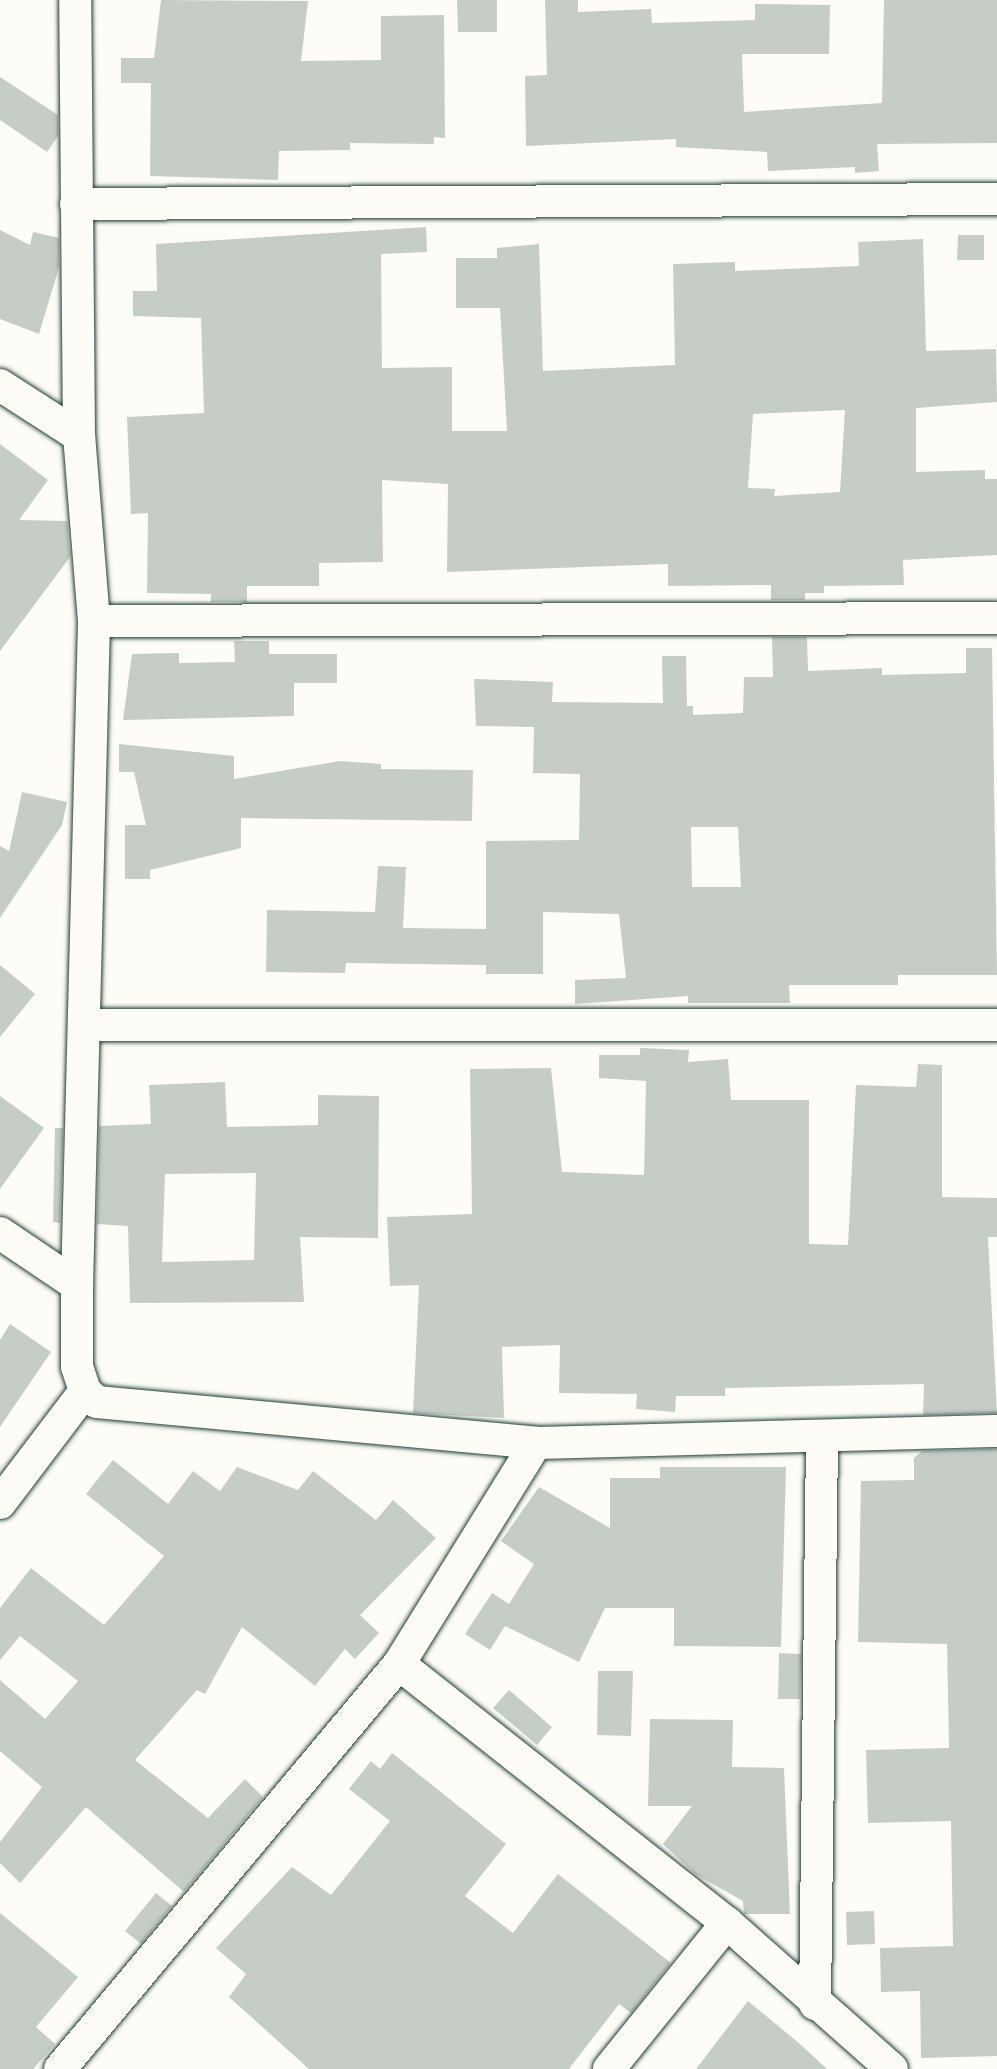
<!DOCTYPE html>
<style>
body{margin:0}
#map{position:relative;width:997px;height:2069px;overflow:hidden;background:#fdfcf7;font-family:"Gochi Hand",sans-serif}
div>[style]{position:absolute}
.building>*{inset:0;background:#c6cdc7}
.roads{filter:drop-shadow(0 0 2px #1f3d34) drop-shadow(0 0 2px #1f3d34)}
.minor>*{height:32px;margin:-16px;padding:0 16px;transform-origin:16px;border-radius:16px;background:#fdfcf7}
span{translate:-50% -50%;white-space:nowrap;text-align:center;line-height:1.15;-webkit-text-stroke:7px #fdfcf7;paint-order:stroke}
</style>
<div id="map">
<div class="building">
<div style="clip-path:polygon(161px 0,308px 1px,301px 61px,381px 60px,381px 16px,444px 15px,445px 138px,434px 137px,434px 144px,350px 143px,350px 150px,279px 151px,278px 180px,150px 176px,151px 83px,121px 83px,121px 58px,154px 58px)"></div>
<div style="clip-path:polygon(457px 0,497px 0,497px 32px,458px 32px)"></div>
<div style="clip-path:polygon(545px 0,578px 0,578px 12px,651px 9px,652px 23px,755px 20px,755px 4px,830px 5px,829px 54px,742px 54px,744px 112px,882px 103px,884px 0,997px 0,997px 143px,877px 144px,879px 171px,855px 173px,855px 167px,768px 171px,767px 152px,676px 147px,676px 139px,526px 146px,525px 76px,547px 75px)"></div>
<div style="clip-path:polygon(0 77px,58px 115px,58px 136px,47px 152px,0 120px)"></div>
<div style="clip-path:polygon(evenodd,426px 227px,427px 252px,381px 254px,382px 368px,452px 367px,452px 431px,507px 431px,500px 308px,456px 308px,456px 258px,497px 258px,497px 248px,539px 244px,543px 371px,675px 365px,673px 264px,735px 262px,735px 271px,859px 266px,858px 242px,923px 239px,926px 351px,996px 349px,997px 402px,916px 408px,916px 472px,985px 470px,985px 479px,997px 479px,997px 555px,903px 560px,904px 585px,824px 586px,824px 593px,805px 593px,805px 600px,771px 600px,771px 585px,668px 586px,668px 564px,447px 572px,448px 484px,382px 480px,383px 562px,319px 563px,319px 586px,247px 586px,247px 602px,211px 602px,211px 594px,147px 593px,148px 513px,131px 514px,127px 417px,204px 413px,201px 318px,133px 316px,133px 291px,157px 291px,156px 244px,426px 227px,845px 410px,840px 492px,774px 496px,775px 489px,748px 488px,753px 414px,845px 410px)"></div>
<div style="clip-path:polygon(0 230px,30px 245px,33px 232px,59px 238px,59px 267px,39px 334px,0 319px)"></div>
<div style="clip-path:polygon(958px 235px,984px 235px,984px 260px,957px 260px)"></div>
<div style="clip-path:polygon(0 444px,48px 480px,19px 520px,67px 521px,70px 557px,0 651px)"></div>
<div style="clip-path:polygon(evenodd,772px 637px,807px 637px,808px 671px,882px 668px,882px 675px,966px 673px,966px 648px,992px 648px,997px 975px,898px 975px,898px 985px,789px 985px,790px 1003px,688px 1003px,688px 996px,575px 1004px,575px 980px,626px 978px,619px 914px,543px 912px,543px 974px,486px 974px,486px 965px,346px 963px,345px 973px,266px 972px,267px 910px,375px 912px,378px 866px,406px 867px,403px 928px,486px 929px,486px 841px,579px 840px,580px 774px,533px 773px,534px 727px,476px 726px,474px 679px,553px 682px,552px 702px,663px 703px,662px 656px,686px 656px,687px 706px,693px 706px,693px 715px,743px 713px,744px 677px,773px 677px,772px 637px,691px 827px,738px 827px,741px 887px,692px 887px,691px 827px)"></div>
<div style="clip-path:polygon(234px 641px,269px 641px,269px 654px,337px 654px,337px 683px,294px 683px,294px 716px,123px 720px,132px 654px,179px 653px,179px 663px,235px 662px)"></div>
<div style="clip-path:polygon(119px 744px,234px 756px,234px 779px,340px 761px,381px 764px,381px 769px,473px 770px,472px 821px,241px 818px,241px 848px,150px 870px,150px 879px,125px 879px,125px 825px,146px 825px,134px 772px,119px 772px)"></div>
<div style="clip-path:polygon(22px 792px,67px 802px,62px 825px,0 918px,0 846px,9px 851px)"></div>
<div style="clip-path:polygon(0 965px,35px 994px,0 1037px)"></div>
<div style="clip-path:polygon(640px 1048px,689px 1050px,688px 1062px,728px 1059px,731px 1100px,809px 1100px,809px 1244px,848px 1245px,856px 1085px,916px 1087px,918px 1064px,942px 1065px,942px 1197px,997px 1198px,997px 1237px,988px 1237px,997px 1413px,923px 1415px,924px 1384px,725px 1388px,725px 1396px,676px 1396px,675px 1412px,636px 1409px,637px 1394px,559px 1393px,560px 1345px,502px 1347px,504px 1418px,413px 1413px,419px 1285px,390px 1286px,387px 1217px,472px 1214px,470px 1069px,551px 1068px,562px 1172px,644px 1175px,646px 1081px,599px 1078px,599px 1055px,640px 1055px)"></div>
<div style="clip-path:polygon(evenodd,225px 1082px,227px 1127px,318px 1125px,318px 1095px,379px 1096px,378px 1238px,300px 1237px,304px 1302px,130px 1303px,128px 1226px,97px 1224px,99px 1126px,151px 1124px,149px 1085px,225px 1082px,256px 1173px,254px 1260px,162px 1262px,165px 1174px,256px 1173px)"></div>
<div style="clip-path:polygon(0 1096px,44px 1128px,0 1189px)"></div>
<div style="clip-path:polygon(55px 1128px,63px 1128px,60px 1223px,53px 1222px)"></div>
<div style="clip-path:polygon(10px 1324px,51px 1352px,0 1427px,0 1340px)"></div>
<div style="clip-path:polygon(997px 1449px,997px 2056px,921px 2058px,920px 1991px,881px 1992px,880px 1948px,953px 1946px,951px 1821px,868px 1823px,866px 1750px,949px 1748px,947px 1644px,858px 1642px,861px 1481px,914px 1480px,914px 1458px,922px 1451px)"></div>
<div style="clip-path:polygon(113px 1460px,168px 1504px,193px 1471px,220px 1491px,237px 1467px,298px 1490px,313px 1471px,376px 1520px,393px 1500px,436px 1538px,360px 1615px,379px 1633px,355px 1659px,345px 1649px,315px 1686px,242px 1627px,205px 1694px,197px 1690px,135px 1760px,208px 1818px,245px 1779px,263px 1797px,184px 1892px,86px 1807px,20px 1883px,0 1863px,0 1842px,42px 1787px,0 1751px,0 1680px,45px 1719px,78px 1681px,20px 1636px,0 1660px,0 1608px,31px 1568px,104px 1625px,164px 1556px,86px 1494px)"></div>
<div style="clip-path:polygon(660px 1467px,786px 1467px,781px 1647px,674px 1646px,674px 1608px,605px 1608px,579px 1662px,505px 1626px,490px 1650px,465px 1634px,492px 1593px,509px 1604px,534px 1564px,501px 1541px,539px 1487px,610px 1528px,610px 1478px,660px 1478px)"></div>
<div style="clip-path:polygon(779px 1653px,801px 1654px,800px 1699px,778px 1699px)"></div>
<div style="clip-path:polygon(598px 1671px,633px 1671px,631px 1736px,597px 1735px)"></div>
<div style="clip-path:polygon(509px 1690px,552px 1727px,537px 1745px,493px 1708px)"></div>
<div style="clip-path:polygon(650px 1719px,733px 1720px,732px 1767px,784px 1768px,790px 1914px,744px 1914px,743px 1901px,695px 1874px,663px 1844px,692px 1806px,648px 1806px)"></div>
<div style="clip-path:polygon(392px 1753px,506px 1844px,465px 1896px,513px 1933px,558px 1874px,671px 1963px,631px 2013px,619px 2004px,569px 2069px,309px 2069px,229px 1997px,246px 1974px,216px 1948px,292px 1867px,331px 1895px,390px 1821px,349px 1789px,371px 1761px,380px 1769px)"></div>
<div style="clip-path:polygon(156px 1893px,172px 1906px,141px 1944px,125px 1931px)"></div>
<div style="clip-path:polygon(874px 1911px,875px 1944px,847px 1945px,846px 1912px)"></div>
<div style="clip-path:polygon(0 1913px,78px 1977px,36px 2027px,55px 2044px,33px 2069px,0 2069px)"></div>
<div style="clip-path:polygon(748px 2001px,800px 2044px,827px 2069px,696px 2069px)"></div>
</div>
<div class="roads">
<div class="minor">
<div style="left:76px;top:204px;width:921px;rotate:-0.31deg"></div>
<div style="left:0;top:385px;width:94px;rotate:32.8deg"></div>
<div style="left:94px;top:621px;width:903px;rotate:-0.19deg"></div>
<div style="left:85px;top:1025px;width:912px"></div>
<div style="left:0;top:1233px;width:93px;rotate:34deg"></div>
<div style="left:85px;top:1391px;width:16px;rotate:43deg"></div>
<div style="left:97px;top:1402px;width:441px;rotate:5.3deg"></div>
<div style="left:536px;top:1443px;width:461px;rotate:-1.5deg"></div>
<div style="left:0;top:1503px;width:141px;rotate:-52.8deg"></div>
<div style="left:85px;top:1391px;width:25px;rotate:-108deg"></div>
<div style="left:77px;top:1367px;width:82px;rotate:-90deg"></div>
<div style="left:77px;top:1285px;width:664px;rotate:-88.53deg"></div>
<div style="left:94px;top:621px;width:186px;rotate:-94.6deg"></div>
<div style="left:79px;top:436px;width:436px;rotate:-90.5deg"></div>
<div style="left:399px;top:1664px;width:418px;rotate:38.3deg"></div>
<div style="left:727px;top:1923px;width:220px;rotate:41.5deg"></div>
<div style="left:815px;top:2004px;width:568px;rotate:-89.29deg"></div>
<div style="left:60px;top:2069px;width:528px;rotate:-50.07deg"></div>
<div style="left:399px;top:1664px;width:260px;rotate:-58.2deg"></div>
<div style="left:609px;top:2069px;width:188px;rotate:-51.1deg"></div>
</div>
</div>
</div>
